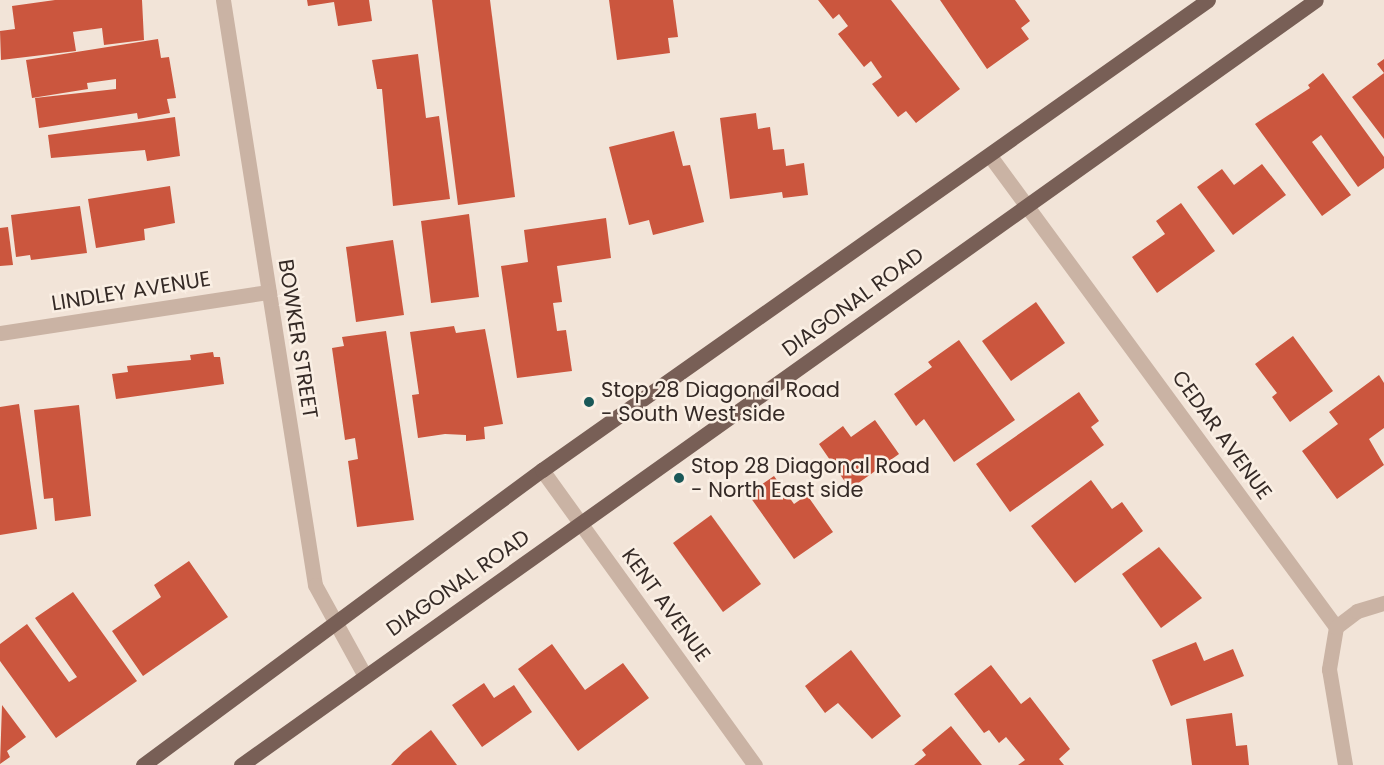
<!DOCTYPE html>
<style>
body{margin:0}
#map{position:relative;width:1384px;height:765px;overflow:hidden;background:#f2e4d8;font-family:Poppins,sans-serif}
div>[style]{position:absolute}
.building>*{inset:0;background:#cb563e}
.minor>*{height:15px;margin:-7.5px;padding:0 7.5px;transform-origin:7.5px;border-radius:7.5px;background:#cab3a4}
.major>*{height:15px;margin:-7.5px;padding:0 7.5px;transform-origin:7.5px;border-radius:7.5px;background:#785f56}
.dots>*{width:16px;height:16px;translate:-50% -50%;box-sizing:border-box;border:3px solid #faefe4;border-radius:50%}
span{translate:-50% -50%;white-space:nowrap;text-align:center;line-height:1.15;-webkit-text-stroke:5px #faefe4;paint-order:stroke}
.street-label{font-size:21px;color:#352a26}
.poi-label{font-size:21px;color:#352a26}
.left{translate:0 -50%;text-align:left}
</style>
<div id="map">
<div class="building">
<div style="clip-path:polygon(55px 0,142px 0,144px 40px,104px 45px,102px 28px,73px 32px,76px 51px,1px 60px,0 31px,15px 29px,12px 6px)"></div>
<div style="clip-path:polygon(307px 0,369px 0,372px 21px,338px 26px,334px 2px,308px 6px)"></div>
<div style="clip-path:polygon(432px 0,490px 0,515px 197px,458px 205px)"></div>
<div style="clip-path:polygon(609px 0,673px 0,678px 37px,668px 38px,670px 53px,617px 60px)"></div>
<div style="clip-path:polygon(818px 0,891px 0,960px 89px,916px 123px,906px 111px,898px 117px,872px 84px,882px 77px,871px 61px,864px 67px,838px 34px,848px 26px,839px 14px,833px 19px)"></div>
<div style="clip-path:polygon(940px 0,1015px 0,1030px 21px,1021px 28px,1029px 39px,987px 69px)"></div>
<div style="clip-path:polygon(158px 39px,161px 58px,169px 57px,176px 98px,167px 99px,170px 113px,138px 119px,137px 113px,39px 128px,35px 98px,116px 89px,116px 79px,87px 83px,88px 89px,32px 98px,26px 60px)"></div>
<div style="clip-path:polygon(418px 54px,426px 118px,439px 116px,450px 199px,393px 206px,382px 89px,377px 89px,372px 60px)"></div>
<div style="clip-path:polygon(1384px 59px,1384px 139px,1352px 97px,1384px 73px,1377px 64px)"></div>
<div style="clip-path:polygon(1323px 73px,1384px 157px,1384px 168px,1358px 187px,1321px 135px,1312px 142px,1351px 195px,1322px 216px,1255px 124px,1310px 88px,1308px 85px)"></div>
<div style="clip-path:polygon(756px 113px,758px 129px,770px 127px,773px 150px,784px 149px,786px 166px,804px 163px,808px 195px,783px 198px,782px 192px,730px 199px,720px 118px)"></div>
<div style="clip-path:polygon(175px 117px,180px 156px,147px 161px,145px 150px,51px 158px,48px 135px)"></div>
<div style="clip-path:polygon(674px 131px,683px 166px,690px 165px,704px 222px,653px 235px,649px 220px,629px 225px,609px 147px)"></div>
<div style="clip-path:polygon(1262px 164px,1286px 195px,1233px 235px,1197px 187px,1222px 169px,1234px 185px)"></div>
<div style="clip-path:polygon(170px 186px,175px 223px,144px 229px,145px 240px,96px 248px,88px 199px)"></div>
<div style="clip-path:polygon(1181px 203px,1215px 251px,1157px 293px,1132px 257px,1165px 234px,1156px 221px)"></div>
<div style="clip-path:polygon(80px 206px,87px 253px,31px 260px,30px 255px,16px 257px,11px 215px)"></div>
<div style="clip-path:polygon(469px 214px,479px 297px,431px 303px,421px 221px)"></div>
<div style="clip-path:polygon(606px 218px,611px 258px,557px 266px,562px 302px,553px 303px,557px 331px,566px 330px,572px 371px,517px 378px,501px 266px,528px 262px,524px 230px)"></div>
<div style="clip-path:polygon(8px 227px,13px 265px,0 266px,0 228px)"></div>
<div style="clip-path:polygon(393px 240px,404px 315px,356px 322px,346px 247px)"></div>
<div style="clip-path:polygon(1036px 302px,1065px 343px,1011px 381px,982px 341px)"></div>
<div style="clip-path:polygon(454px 326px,456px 333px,485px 329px,503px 424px,484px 427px,485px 439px,466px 441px,466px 435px,445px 434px,418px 438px,412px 395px,419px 394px,410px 332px)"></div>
<div style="clip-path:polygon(386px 331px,414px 520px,357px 527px,348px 461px,358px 459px,355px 438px,345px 440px,332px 348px,344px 346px,342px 337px)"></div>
<div style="clip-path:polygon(1293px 336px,1333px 391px,1290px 422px,1272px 397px,1277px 393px,1255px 364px)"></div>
<div style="clip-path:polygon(959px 340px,1015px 420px,954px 462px,924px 419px,916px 426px,894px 394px,932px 367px,928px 362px)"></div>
<div style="clip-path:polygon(213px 352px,214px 357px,220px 357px,224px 384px,116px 399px,112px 374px,128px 372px,127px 366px,191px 360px,190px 355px)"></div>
<div style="clip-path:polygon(1379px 375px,1384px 383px,1384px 428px,1369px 439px,1384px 465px,1337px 499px,1302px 451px,1338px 424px,1329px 412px)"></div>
<div style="clip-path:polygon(1079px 392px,1099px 421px,1091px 427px,1104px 445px,1010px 512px,976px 464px)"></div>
<div style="clip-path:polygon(19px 404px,37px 529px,0 535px,0 407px)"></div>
<div style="clip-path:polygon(79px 405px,91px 516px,55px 521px,53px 498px,44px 499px,34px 410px)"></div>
<div style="clip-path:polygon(875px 420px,899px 454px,850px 489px,819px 444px,843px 426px,851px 437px)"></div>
<div style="clip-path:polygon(774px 476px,794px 504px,807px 495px,833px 532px,794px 559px,748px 494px)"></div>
<div style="clip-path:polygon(1091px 480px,1112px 509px,1122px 502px,1143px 531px,1075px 583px,1031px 526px)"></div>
<div style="clip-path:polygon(711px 515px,761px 584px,723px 612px,673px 543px)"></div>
<div style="clip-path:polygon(1159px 547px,1202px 598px,1161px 628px,1122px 574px)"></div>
<div style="clip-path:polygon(189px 561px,228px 617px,143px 676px,112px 631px,161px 597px,154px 585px)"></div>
<div style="clip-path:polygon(73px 592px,137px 681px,56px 738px,0 661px,0 644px,27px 624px,69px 682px,77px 677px,35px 618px)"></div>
<div style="clip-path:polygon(1196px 642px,1204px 661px,1233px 649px,1244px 676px,1171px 706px,1152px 660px)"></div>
<div style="clip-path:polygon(552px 644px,585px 690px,623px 663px,649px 698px,578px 751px,518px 669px)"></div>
<div style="clip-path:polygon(851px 650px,901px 716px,872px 739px,838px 703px,825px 713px,805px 686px)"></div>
<div style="clip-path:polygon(991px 665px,1021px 704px,1030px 697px,1070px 749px,1059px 759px,1064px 765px,1018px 765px,1025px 760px,1006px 737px,999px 743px,989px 730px,984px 733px,954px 694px)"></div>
<div style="clip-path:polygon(484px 683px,494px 698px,514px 685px,532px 712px,482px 747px,452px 705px)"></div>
<div style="clip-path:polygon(2px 705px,26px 737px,7px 751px,10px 757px,0 764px)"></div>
<div style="clip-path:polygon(1232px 713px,1236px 746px,1247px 745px,1249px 765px,1192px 765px,1186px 719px)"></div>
<div style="clip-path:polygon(951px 726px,982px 765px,914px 765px,926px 755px,922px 750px)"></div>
<div style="clip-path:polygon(431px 730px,457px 765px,391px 765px,403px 752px)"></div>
</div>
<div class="minor">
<div style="left:223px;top:0;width:592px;rotate:81.06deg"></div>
<div style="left:315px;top:585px;width:102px;rotate:61.2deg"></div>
<div style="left:990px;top:156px;width:584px;rotate:53.7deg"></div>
<div style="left:1336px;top:627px;width:43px;rotate:99.5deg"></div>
<div style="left:1329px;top:669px;width:97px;rotate:80.5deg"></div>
<div style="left:0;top:333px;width:272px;rotate:-8.7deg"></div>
<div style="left:542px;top:470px;width:364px;rotate:54.2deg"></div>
<div style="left:1336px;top:627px;width:26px;rotate:-37deg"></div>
<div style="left:1357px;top:611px;width:28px;rotate:-17deg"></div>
</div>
<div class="major">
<div style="left:143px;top:765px;width:496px;rotate:-36.5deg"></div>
<div style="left:542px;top:470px;width:815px;rotate:-35.21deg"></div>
<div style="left:241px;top:765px;width:1319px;rotate:-35.44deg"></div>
</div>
<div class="dots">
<div style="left:589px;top:402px;background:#1a5858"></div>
<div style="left:679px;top:478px;background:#1a5858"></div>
</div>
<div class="street-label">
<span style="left:131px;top:291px;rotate:-9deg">LINDLEY AVENUE</span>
<span style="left:853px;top:302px;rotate:-36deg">DIAGONAL ROAD</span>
<span style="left:298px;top:339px;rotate:81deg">BOWKER STREET</span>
<span style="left:1222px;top:435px;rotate:54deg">CEDAR AVENUE</span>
<span style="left:458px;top:583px;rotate:-35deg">DIAGONAL ROAD</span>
<span style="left:666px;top:605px;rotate:54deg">KENT AVENUE</span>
</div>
<div class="poi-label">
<span class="left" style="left:601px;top:402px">Stop 28 Diagonal Road<br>- South West side</span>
<span class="left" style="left:691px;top:478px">Stop 28 Diagonal Road<br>- North East side</span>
</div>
</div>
